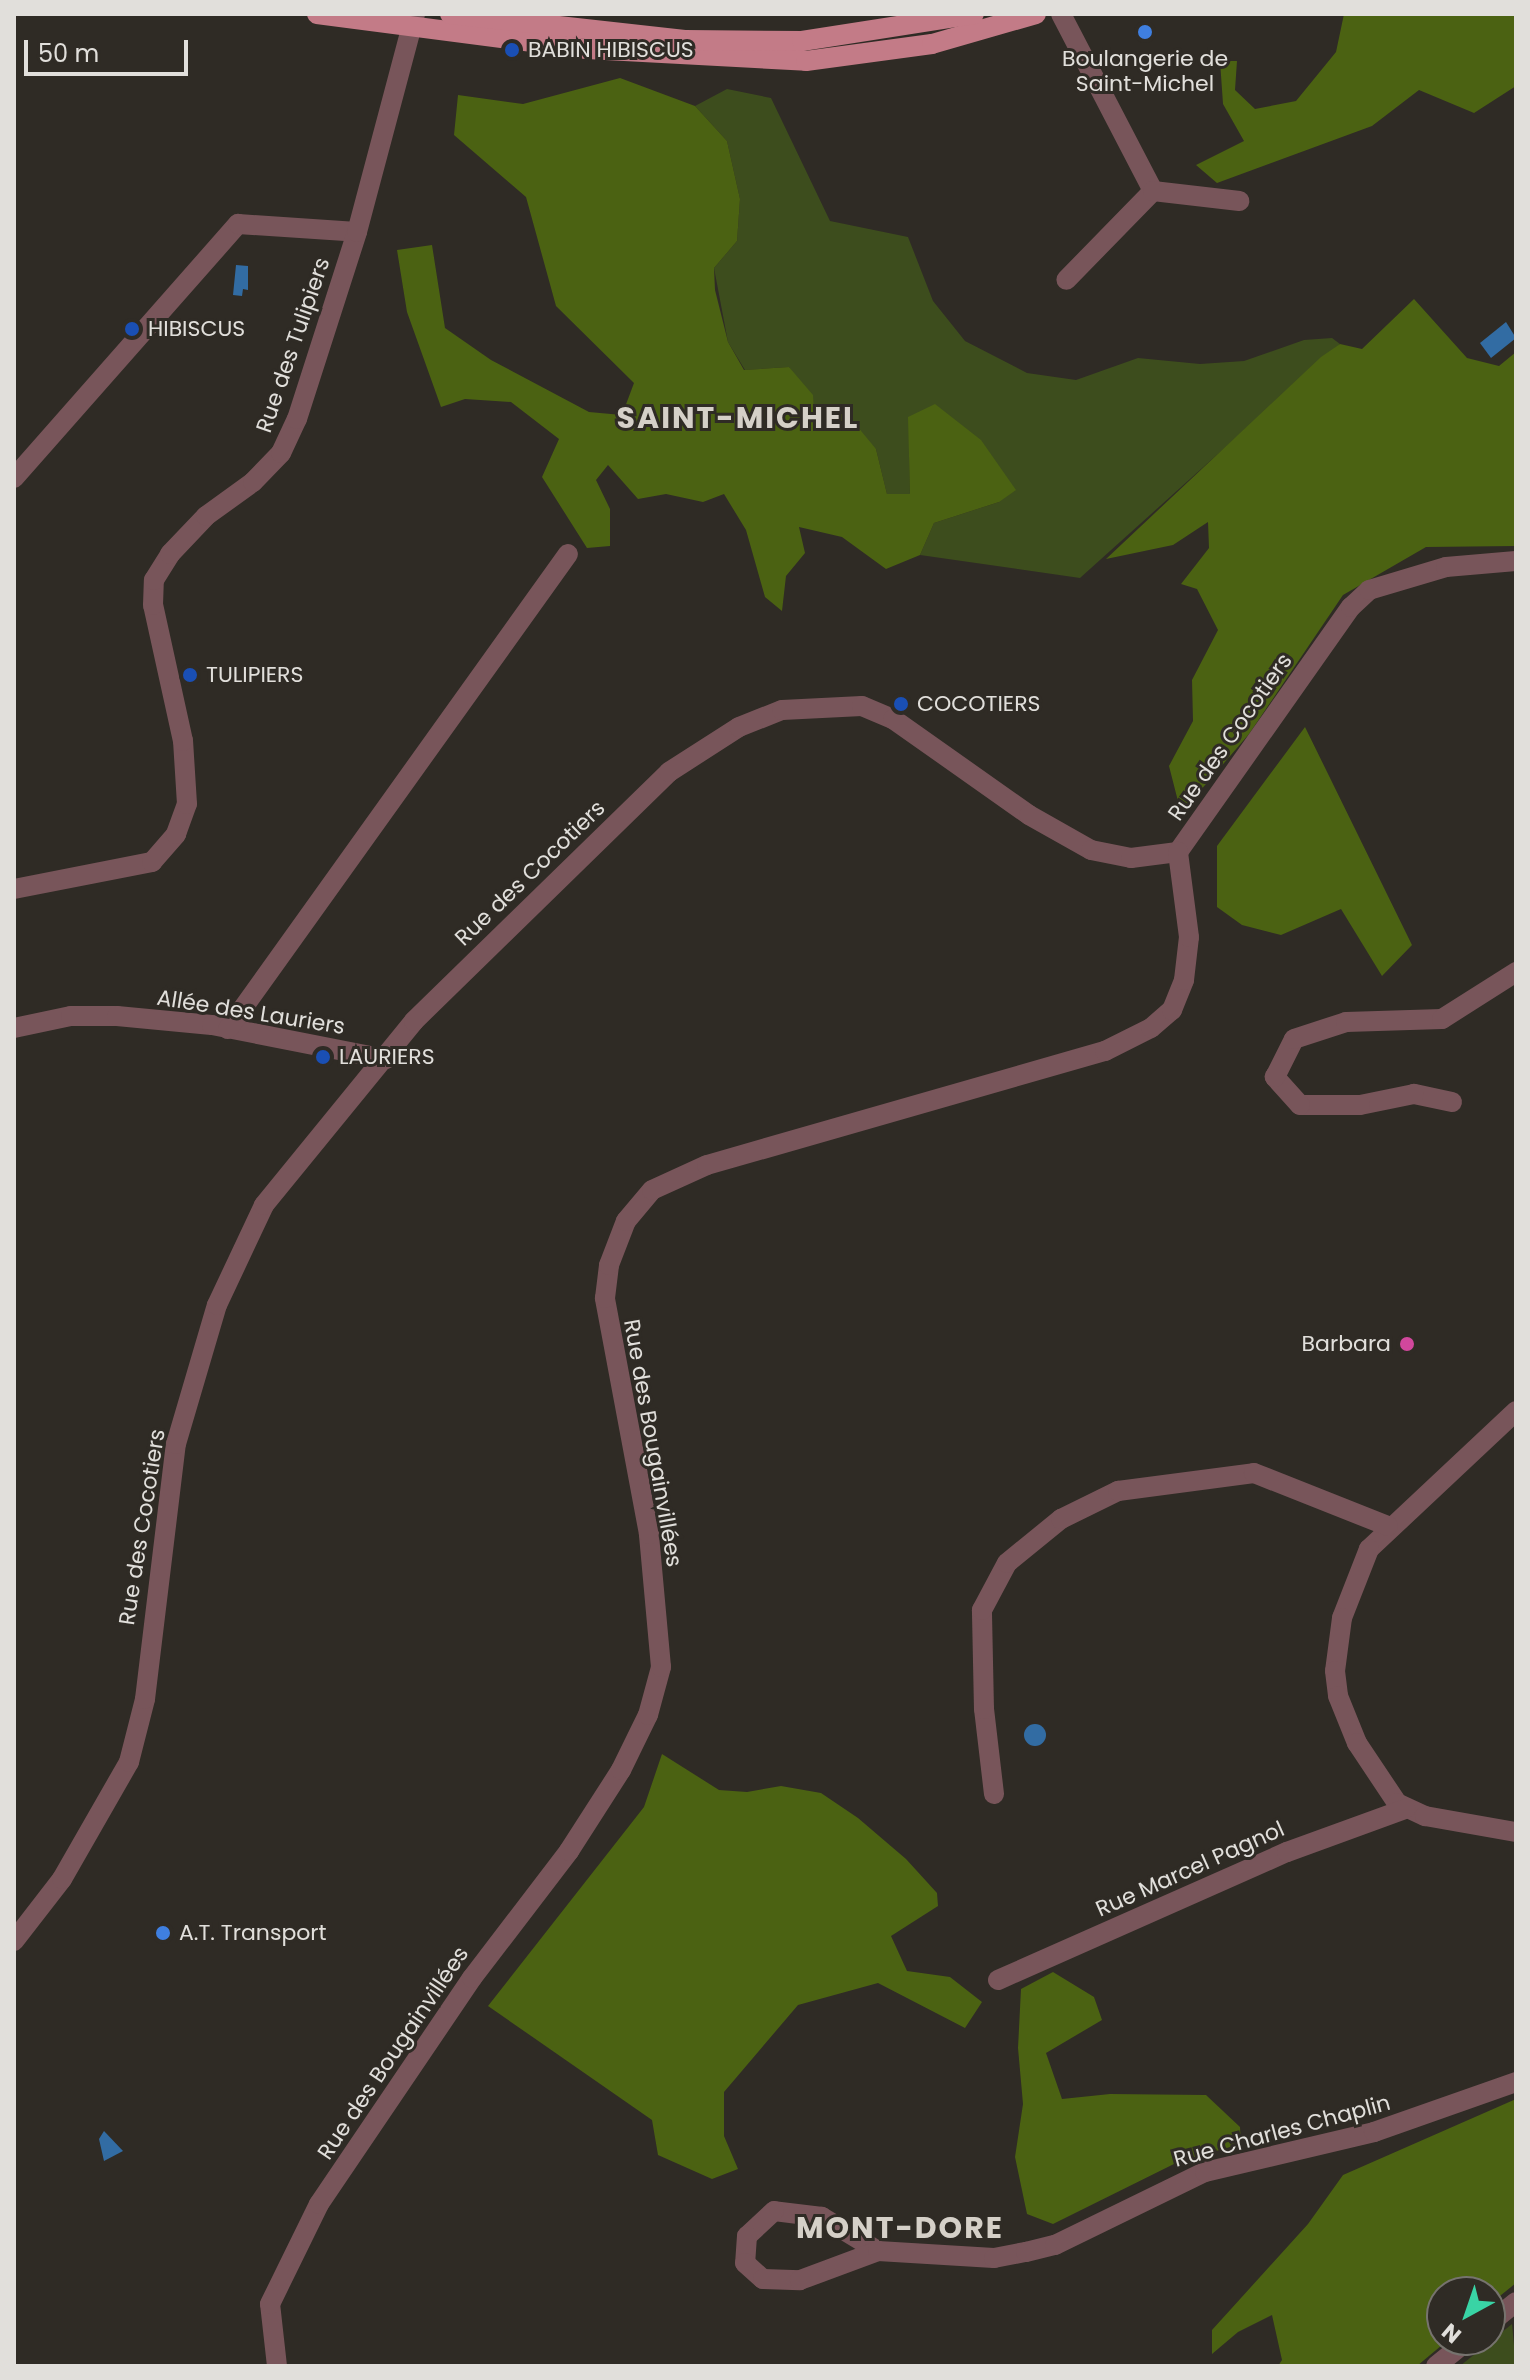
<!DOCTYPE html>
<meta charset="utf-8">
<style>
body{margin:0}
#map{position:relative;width:1530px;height:2380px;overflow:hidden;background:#2f2b25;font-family:Poppins,sans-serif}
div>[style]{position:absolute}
.green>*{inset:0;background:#3d4d1d}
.forest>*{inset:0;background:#4b6212}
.water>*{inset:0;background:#326ca3}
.round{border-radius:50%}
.minor>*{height:20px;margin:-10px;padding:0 10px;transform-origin:10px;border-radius:10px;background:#78555a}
.major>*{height:20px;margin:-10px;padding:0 10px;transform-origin:10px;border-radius:10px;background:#c37b87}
.dots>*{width:22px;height:22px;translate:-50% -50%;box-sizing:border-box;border:4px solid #2f2b25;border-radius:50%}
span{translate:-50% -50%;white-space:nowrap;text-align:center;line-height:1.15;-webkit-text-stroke:6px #2f2b25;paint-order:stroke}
.poi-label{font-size:22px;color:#e1dfdb}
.left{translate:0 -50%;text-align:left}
.right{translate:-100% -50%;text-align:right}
.street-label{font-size:22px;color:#e1dfdb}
.district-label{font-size:30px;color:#d5d0c8;font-weight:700;letter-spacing:2px}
.frame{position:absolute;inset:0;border:16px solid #e1dfdb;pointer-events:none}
.north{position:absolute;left:1426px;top:2276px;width:80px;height:80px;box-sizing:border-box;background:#2f2b25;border:2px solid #76736e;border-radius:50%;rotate:220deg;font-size:22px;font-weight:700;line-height:32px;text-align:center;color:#e1dfdb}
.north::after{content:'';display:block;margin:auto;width:28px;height:36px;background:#39d4a5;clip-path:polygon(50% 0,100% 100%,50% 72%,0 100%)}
.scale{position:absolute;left:24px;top:40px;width:164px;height:36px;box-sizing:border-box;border:4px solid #e1dfdb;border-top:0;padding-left:10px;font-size:24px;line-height:28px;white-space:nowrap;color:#e1dfdb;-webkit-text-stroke:6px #2f2b25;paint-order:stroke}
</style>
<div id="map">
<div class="green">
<div style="clip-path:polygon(727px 89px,771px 98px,830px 221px,908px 237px,933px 301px,965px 341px,1027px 373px,1076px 380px,1138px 358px,1200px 364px,1244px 361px,1304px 340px,1332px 338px,1340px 344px,1080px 578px,920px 555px,934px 523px,999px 502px,909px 417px,910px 495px,887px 494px,876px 449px,814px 413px,789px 367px,745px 370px,728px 342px,714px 268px,737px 241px,740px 199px,727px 141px,695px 106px)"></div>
<div style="clip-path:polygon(1512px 2324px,1516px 2366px,1460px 2366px)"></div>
</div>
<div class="forest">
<div style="clip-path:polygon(1344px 14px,1516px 14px,1516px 86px,1474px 113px,1419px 90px,1372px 126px,1217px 183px,1196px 165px,1244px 141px,1223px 104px,1220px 61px,1237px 61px,1235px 90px,1255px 109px,1296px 101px,1336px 52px)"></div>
<div style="clip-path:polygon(620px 78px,695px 106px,727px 141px,740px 199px,737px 241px,714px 268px,715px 290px,728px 342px,744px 370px,789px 367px,813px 395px,814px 413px,847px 414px,876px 449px,887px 494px,910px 494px,908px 417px,935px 404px,981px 440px,1016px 490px,999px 502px,934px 523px,920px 555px,886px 569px,842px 537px,799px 527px,805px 553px,786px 576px,782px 611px,765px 597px,746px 530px,724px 494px,703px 502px,666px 494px,638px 499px,608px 465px,596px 480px,610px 509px,610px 546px,587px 548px,542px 477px,559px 439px,511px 402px,465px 399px,441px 407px,407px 312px,397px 250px,432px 245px,445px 328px,491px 360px,589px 412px,622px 415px,634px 383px,556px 306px,526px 197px,454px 135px,458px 95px,523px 104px)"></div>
<div style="clip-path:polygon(1414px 299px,1467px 358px,1499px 366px,1516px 352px,1516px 546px,1426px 547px,1343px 595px,1249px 734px,1181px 813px,1169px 766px,1193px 721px,1192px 680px,1218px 630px,1197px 589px,1181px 584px,1209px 548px,1208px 522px,1173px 545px,1106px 559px,1321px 357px,1340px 344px,1362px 349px)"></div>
<div style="clip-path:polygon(1305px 727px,1412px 945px,1382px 976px,1341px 909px,1281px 935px,1242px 925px,1217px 907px,1217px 846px)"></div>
<div style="clip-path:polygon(662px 1754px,719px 1790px,747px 1792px,781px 1786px,821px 1793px,858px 1818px,906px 1859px,937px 1893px,938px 1906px,891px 1936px,907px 1971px,950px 1977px,982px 2002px,965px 2028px,878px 1983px,798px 2005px,724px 2092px,724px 2136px,738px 2169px,712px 2179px,658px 2155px,652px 2120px,488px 2006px,644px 1807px)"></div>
<div style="clip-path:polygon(1053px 1972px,1094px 1997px,1102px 2020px,1046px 2053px,1062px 2099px,1110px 2094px,1206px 2095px,1240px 2127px,1241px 2144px,1180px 2161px,1053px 2224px,1027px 2214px,1015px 2157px,1023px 2104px,1018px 2048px,1021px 1989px)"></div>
<div style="clip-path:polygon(1516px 2099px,1516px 2283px,1490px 2304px,1490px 2292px,1442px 2292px,1442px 2340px,1448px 2340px,1417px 2366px,1278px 2366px,1282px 2360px,1272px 2315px,1238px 2332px,1212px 2354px,1212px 2330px,1308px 2224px,1343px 2175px)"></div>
</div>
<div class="water">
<div style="clip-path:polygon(236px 265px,248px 266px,248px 290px,243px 289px,242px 296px,233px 295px)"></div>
<div style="clip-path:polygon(1506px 322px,1516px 338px,1491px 358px,1480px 343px)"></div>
<div class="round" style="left:1024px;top:1724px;width:22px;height:22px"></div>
<div style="clip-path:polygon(104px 2131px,123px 2151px,104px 2161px,99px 2139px)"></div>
</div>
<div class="minor">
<div style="left:1061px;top:14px;width:199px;rotate:62.5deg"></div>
<div style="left:1153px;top:191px;width:124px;rotate:134.3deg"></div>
<div style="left:1153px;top:191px;width:87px;rotate:6.6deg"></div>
<div style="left:14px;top:478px;width:339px;rotate:-48.6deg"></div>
<div style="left:238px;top:224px;width:119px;rotate:3.8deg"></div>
<div style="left:14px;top:889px;width:141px;rotate:-11.1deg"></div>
<div style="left:152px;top:862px;width:37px;rotate:-49deg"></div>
<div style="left:176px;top:834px;width:32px;rotate:-70deg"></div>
<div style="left:187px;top:804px;width:63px;rotate:-93.6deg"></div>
<div style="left:183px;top:741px;width:139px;rotate:-102.4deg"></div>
<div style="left:153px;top:605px;width:25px;rotate:-88deg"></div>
<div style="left:154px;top:580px;width:31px;rotate:-58deg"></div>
<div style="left:170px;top:554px;width:52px;rotate:-46.5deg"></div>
<div style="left:206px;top:516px;width:58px;rotate:-35.9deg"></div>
<div style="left:253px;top:482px;width:40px;rotate:-46deg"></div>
<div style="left:281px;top:453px;width:38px;rotate:-65deg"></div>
<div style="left:297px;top:419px;width:196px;rotate:-72.2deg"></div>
<div style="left:357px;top:232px;width:226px;rotate:-75.1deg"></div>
<div style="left:14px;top:1028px;width:58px;rotate:-11.9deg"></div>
<div style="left:71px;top:1016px;width:46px"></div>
<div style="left:117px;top:1016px;width:95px;rotate:5.4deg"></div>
<div style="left:212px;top:1025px;width:177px;rotate:11.1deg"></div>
<div style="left:228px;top:1029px;width:584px;rotate:-54.41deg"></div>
<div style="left:1452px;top:1102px;width:39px;rotate:-168deg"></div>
<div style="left:1414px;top:1094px;width:55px;rotate:168.5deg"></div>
<div style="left:1360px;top:1105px;width:60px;rotate:180deg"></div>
<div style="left:1300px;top:1105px;width:38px;rotate:-132deg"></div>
<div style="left:1275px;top:1077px;width:42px;rotate:-63.4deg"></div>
<div style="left:1294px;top:1039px;width:55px;rotate:-18.1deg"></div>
<div style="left:1346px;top:1022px;width:96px;rotate:-1.8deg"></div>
<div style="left:1442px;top:1019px;width:88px;rotate:-32.4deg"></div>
<div style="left:1516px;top:1411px;width:202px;rotate:136.8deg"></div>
<div style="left:1369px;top:1549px;width:74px;rotate:111.4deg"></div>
<div style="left:1342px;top:1618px;width:53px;rotate:97.5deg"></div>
<div style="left:1335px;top:1671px;width:25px;rotate:83deg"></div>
<div style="left:1338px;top:1696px;width:51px;rotate:68deg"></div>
<div style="left:1357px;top:1743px;width:72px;rotate:56.3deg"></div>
<div style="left:1397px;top:1803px;width:31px;rotate:25deg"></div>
<div style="left:1425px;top:1816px;width:92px;rotate:10deg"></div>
<div style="left:994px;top:1794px;width:86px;rotate:-96.7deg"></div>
<div style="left:984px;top:1709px;width:99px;rotate:-91.2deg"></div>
<div style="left:982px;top:1610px;width:53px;rotate:-62deg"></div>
<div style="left:1007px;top:1563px;width:70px;rotate:-39.2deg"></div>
<div style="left:1061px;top:1519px;width:64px;rotate:-26.2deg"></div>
<div style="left:1118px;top:1491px;width:137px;rotate:-7.5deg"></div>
<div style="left:1254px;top:1473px;width:144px;rotate:21.6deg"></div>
<div style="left:14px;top:1941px;width:78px;rotate:-52.3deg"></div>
<div style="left:62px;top:1879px;width:135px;rotate:-60.2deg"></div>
<div style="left:129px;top:1762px;width:65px;rotate:-75.7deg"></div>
<div style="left:145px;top:1699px;width:257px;rotate:-83.1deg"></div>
<div style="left:176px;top:1444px;width:145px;rotate:-73.6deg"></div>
<div style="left:217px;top:1305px;width:110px;rotate:-64.8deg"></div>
<div style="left:264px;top:1205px;width:237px;rotate:-50.8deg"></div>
<div style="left:414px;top:1021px;width:356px;rotate:-44.3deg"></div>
<div style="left:669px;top:772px;width:83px;rotate:-32.7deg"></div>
<div style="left:739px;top:727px;width:46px;rotate:-21.6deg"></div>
<div style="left:782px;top:710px;width:80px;rotate:-2.9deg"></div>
<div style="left:862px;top:706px;width:34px;rotate:23deg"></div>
<div style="left:893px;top:719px;width:166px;rotate:35.2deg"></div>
<div style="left:1029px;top:815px;width:71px;rotate:29.4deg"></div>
<div style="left:1091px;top:850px;width:41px;rotate:11.3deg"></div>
<div style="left:1131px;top:858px;width:47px;rotate:-7.3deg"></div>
<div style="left:1178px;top:852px;width:300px;rotate:-54.8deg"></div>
<div style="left:1351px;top:607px;width:25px;rotate:-43deg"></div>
<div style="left:1369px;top:590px;width:80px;rotate:-16.6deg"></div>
<div style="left:1446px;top:567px;width:70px;rotate:-4.9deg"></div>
<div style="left:998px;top:1980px;width:316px;rotate:-23.9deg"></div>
<div style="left:1287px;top:1852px;width:126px;rotate:-20deg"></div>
<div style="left:878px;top:2251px;width:66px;rotate:-148.7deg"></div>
<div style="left:822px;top:2217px;width:48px;rotate:-172.9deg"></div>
<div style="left:774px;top:2211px;width:37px;rotate:137deg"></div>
<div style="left:747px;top:2236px;width:27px;rotate:94deg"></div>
<div style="left:745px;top:2263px;width:24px;rotate:42deg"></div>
<div style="left:763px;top:2279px;width:37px;rotate:2deg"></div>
<div style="left:800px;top:2280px;width:83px;rotate:-20.4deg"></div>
<div style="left:878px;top:2251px;width:116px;rotate:3.5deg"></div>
<div style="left:994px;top:2258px;width:33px;rotate:-11deg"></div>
<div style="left:1026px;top:2252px;width:30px;rotate:-14deg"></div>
<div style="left:1055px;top:2245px;width:167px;rotate:-26deg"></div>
<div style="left:1205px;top:2172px;width:174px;rotate:-13.3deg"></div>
<div style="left:1374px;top:2132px;width:151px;rotate:-19.4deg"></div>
<div style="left:1490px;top:2323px;width:33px;rotate:-39deg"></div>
<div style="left:277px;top:2366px;width:62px;rotate:-96.4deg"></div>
<div style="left:270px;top:2304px;width:111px;rotate:-63.9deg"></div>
<div style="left:319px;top:2204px;width:273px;rotate:-55.9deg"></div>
<div style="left:472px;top:1978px;width:160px;rotate:-52.6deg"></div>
<div style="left:569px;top:1851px;width:96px;rotate:-57.3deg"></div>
<div style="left:621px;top:1770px;width:61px;rotate:-63.9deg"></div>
<div style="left:648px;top:1715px;width:50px;rotate:-74.8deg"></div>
<div style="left:661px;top:1667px;width:134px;rotate:-95.2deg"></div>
<div style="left:649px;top:1534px;width:240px;rotate:-100.6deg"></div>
<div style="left:605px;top:1298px;width:33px;rotate:-83deg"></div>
<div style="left:609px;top:1265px;width:47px;rotate:-68.9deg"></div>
<div style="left:626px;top:1221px;width:40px;rotate:-50deg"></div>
<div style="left:652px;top:1190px;width:60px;rotate:-24.4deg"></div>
<div style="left:707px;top:1165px;width:414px;rotate:-16deg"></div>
<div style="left:1105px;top:1051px;width:51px;rotate:-26.6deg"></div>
<div style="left:1151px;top:1028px;width:28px;rotate:-41deg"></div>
<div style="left:1172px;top:1010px;width:32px;rotate:-68deg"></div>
<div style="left:1184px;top:980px;width:43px;rotate:-83.4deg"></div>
<div style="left:1189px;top:937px;width:86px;rotate:-97.4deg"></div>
<div style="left:1436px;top:2366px;width:41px;rotate:-39.1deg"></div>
</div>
<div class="major">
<div style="left:317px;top:14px;width:272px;rotate:7.4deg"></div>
<div style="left:587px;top:49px;width:219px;rotate:3.1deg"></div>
<div style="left:806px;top:61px;width:127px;rotate:-7.7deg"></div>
<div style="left:932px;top:44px;width:108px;rotate:-16.1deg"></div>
<div style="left:450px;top:14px;width:236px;rotate:6.3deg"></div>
<div style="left:685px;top:40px;width:117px;rotate:0.5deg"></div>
<div style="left:802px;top:41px;width:174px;rotate:-8.9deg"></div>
</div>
<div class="dots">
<div style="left:1145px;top:32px;background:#3f7fe0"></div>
<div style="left:512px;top:50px;background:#1a4fb4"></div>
<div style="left:132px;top:329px;background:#1a4fb4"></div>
<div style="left:190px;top:675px;background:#1a4fb4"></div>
<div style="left:901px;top:704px;background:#1a4fb4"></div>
<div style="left:323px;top:1057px;background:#1a4fb4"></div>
<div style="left:1407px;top:1344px;background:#d1479c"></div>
<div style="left:163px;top:1933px;background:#3f7fe0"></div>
</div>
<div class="poi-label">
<span class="left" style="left:528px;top:50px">BABIN HIBISCUS</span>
<span style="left:1145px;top:71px">Boulangerie de<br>Saint-Michel</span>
<span class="left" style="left:148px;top:329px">HIBISCUS</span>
<span class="left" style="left:206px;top:675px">TULIPIERS</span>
<span class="left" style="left:917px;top:704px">COCOTIERS</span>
<span class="left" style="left:339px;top:1057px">LAURIERS</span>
<span class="right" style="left:1391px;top:1344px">Barbara</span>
<span class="left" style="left:179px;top:1933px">A.T. Transport</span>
</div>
<div class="street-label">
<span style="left:293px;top:345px;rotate:-71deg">Rue des Tulipiers</span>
<span style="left:1230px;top:737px;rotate:-55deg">Rue des Cocotiers</span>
<span style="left:530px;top:873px;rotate:-44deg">Rue des Cocotiers</span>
<span style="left:251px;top:1012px;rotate:9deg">Allée des Lauriers</span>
<span style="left:653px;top:1443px;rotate:80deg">Rue des Bougainvillées</span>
<span style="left:142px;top:1527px;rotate:-81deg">Rue des Cocotiers</span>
<span style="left:1190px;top:1869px;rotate:-24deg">Rue Marcel Pagnol</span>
<span style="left:393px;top:2053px;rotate:-56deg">Rue des Bougainvillées</span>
<span style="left:1282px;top:2131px;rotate:-15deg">Rue Charles Chaplin</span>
</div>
<div class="district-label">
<span style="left:738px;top:418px">SAINT-MICHEL</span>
<span style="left:900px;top:2228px">MONT-DORE</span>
</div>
<div class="frame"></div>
<div class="north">N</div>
<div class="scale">50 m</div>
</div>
